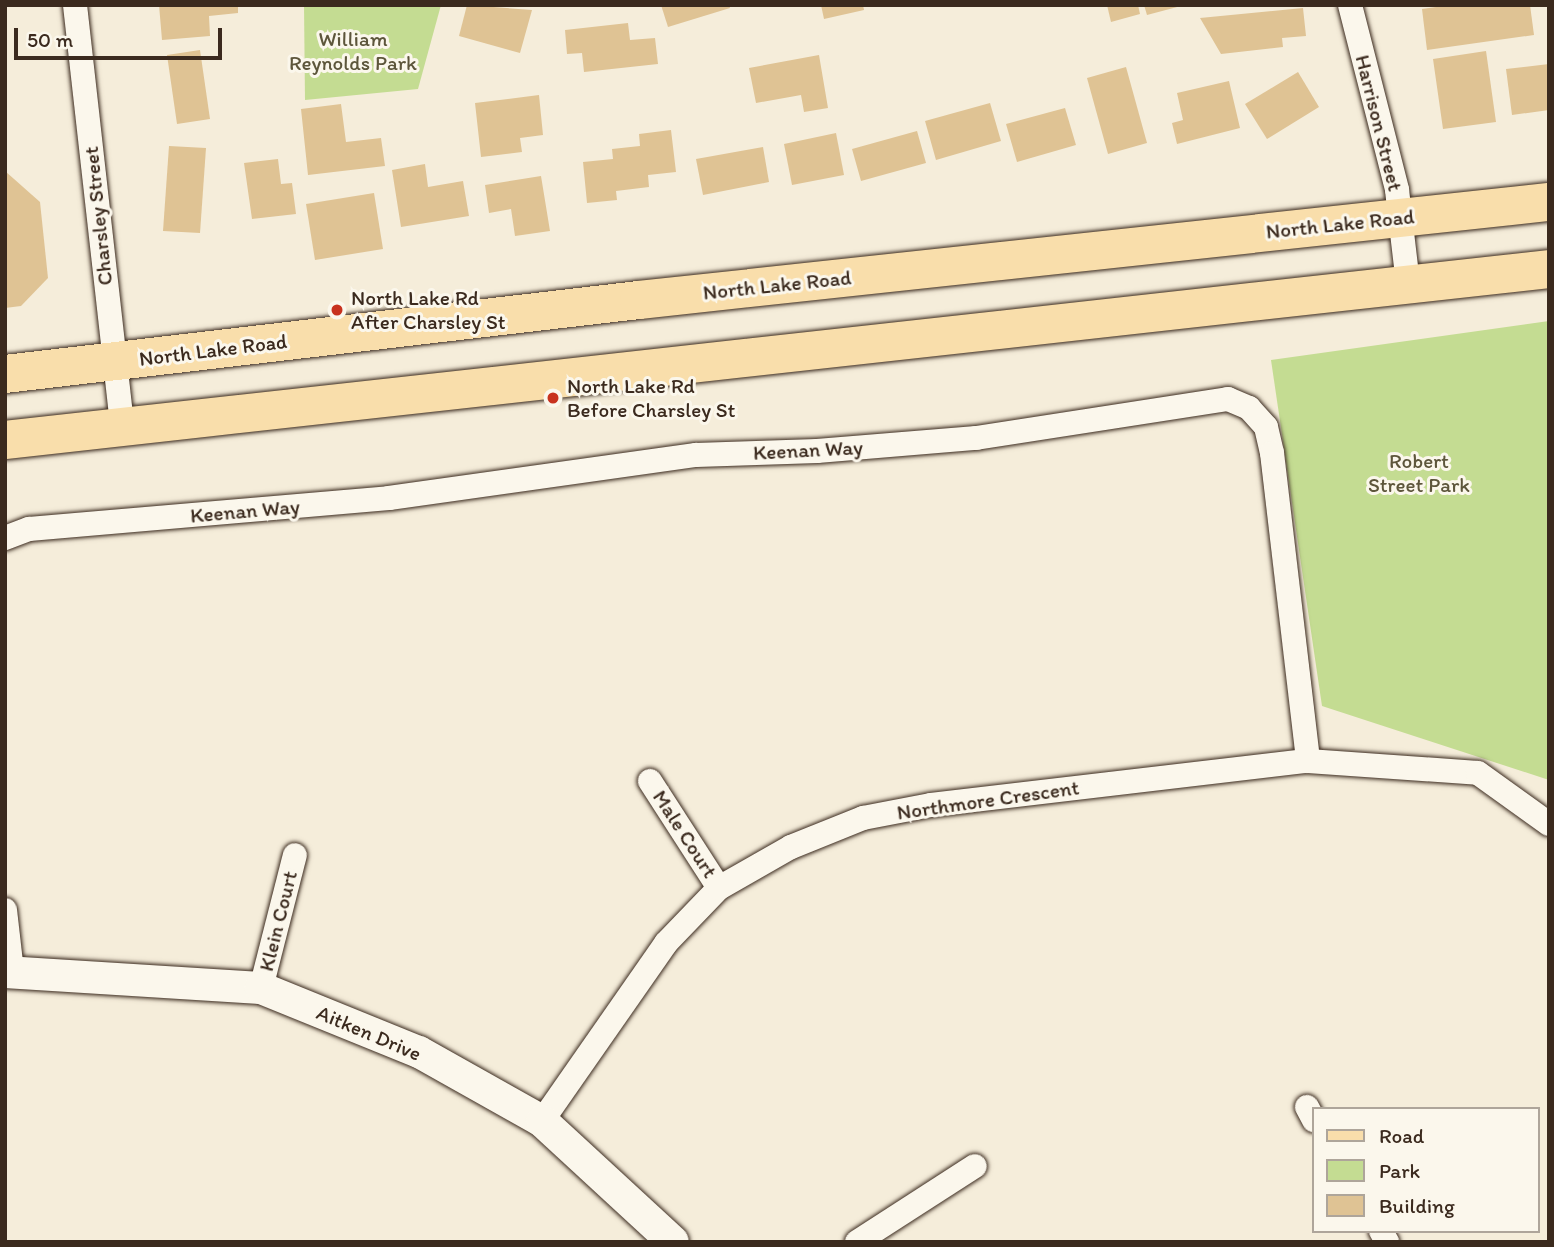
<!DOCTYPE html>
<style>
body{margin:0}
#map{position:relative;width:1554px;height:1247px;overflow:hidden;background:#f5edda;font-family:Itim,sans-serif}
div>[style]{position:absolute}
.green>*{inset:0;background:#c4dc92}
.building>*{inset:0;background:#dfc394}
.roads{filter:drop-shadow(0 0 2px #3b2a1e) drop-shadow(0 0 2px #3b2a1e)}
.minor>*{height:24px;margin:-12px;padding:0 12px;transform-origin:12px;border-radius:12px;background:#fbf7ec}
.tertiary>*{height:32px;margin:-16px;padding:0 16px;transform-origin:16px;border-radius:16px;background:#fbf7ec}
.primary>*{height:38px;margin:-19px;padding:0 19px;transform-origin:19px;border-radius:19px;background:#f9deab}
.dots>*{width:19px;height:19px;translate:-50% -50%;box-sizing:border-box;border:4px solid #fbf7ec;border-radius:50%}
span{translate:-50% -50%;white-space:nowrap;text-align:center;line-height:1.15;-webkit-text-stroke:6px #fbf7ec;paint-order:stroke}
.park-label{font-size:21px;color:#5d563b}
.street-label{font-size:21px;color:#3b2a1e}
.poi-label{font-size:21px;color:#3b2a1e}
.left{translate:0 -50%;text-align:left}
.frame{position:absolute;inset:0;border:7px solid #3b2a1e;pointer-events:none}
.legend{position:absolute;left:1312px;top:1107px;width:228px;height:126px;box-sizing:border-box;background:#fbf7ec;border:2px solid #aea59a;margin:0;padding:9px 12px;list-style:none;font-size:21px;color:#3b2a1e}
.legend li{display:flex;align-items:center;gap:14px;height:35px}
.legend b{width:35px;border:2px solid #aea59a}
.scale{position:absolute;left:14px;top:28px;width:208px;height:32px;box-sizing:border-box;border:4px solid #3b2a1e;border-top:0;padding-left:9px;font-size:21px;line-height:24px;white-space:nowrap;color:#3b2a1e;-webkit-text-stroke:5px #fbf7ec;paint-order:stroke}
</style>
<div id="map">
<div class="green">
<div style="clip-path:polygon(304px 5px,441px 5px,418px 89px,305px 100px)"></div>
<div style="clip-path:polygon(1549px 321px,1549px 780px,1322px 706px,1271px 360px)"></div>
</div>
<div class="building">
<div style="clip-path:polygon(159px 5px,238px 5px,238px 13px,209px 16px,210px 36px,162px 40px)"></div>
<div style="clip-path:polygon(467px 5px,532px 10px,520px 53px,459px 36px)"></div>
<div style="clip-path:polygon(661px 5px,729px 5px,730px 8px,668px 27px)"></div>
<div style="clip-path:polygon(821px 5px,863px 5px,864px 10px,824px 19px)"></div>
<div style="clip-path:polygon(1107px 5px,1138px 5px,1140px 14px,1111px 22px)"></div>
<div style="clip-path:polygon(1144px 5px,1181px 5px,1181px 6px,1147px 15px)"></div>
<div style="clip-path:polygon(1450px 5px,1530px 5px,1534px 35px,1427px 50px,1422px 9px)"></div>
<div style="clip-path:polygon(1303px 8px,1306px 36px,1282px 38px,1283px 47px,1221px 54px,1200px 18px)"></div>
<div style="clip-path:polygon(628px 23px,630px 40px,655px 38px,658px 64px,584px 72px,582px 53px,567px 54px,565px 30px)"></div>
<div style="clip-path:polygon(200px 50px,210px 119px,177px 124px,167px 55px)"></div>
<div style="clip-path:polygon(1486px 51px,1496px 122px,1443px 129px,1433px 59px)"></div>
<div style="clip-path:polygon(819px 55px,828px 108px,804px 112px,801px 95px,756px 103px,749px 68px)"></div>
<div style="clip-path:polygon(1549px 64px,1549px 110px,1512px 115px,1506px 69px)"></div>
<div style="clip-path:polygon(1126px 67px,1147px 143px,1108px 154px,1087px 78px)"></div>
<div style="clip-path:polygon(1298px 72px,1319px 107px,1267px 139px,1245px 104px)"></div>
<div style="clip-path:polygon(1229px 81px,1240px 128px,1177px 144px,1172px 123px,1183px 120px,1177px 93px)"></div>
<div style="clip-path:polygon(539px 95px,543px 135px,520px 138px,522px 152px,481px 157px,475px 103px)"></div>
<div style="clip-path:polygon(990px 103px,1001px 141px,936px 160px,925px 121px)"></div>
<div style="clip-path:polygon(341px 104px,346px 142px,381px 138px,385px 166px,308px 175px,301px 109px)"></div>
<div style="clip-path:polygon(1065px 108px,1076px 145px,1017px 162px,1006px 124px)"></div>
<div style="clip-path:polygon(671px 130px,676px 172px,648px 175px,649px 187px,616px 191px,617px 200px,587px 203px,583px 162px,613px 159px,612px 149px,640px 146px,639px 134px)"></div>
<div style="clip-path:polygon(917px 131px,926px 163px,861px 181px,852px 149px)"></div>
<div style="clip-path:polygon(836px 133px,844px 175px,792px 185px,784px 144px)"></div>
<div style="clip-path:polygon(169px 146px,206px 148px,200px 233px,163px 231px)"></div>
<div style="clip-path:polygon(763px 147px,769px 182px,703px 195px,696px 159px)"></div>
<div style="clip-path:polygon(278px 159px,281px 184px,292px 183px,296px 214px,252px 219px,244px 163px)"></div>
<div style="clip-path:polygon(425px 164px,428px 187px,463px 181px,469px 216px,401px 227px,392px 170px)"></div>
<div style="clip-path:polygon(5px 171px,40px 202px,48px 278px,21px 306px,5px 308px)"></div>
<div style="clip-path:polygon(541px 176px,550px 231px,515px 236px,511px 209px,489px 213px,485px 185px)"></div>
<div style="clip-path:polygon(374px 193px,383px 249px,315px 260px,306px 204px)"></div>
</div>
<div class="roads">
<div class="minor">
<div style="left:75px;top:5px;width:425px;rotate:83.6deg"></div>
<div style="left:1350px;top:5px;width:191px;rotate:75.7deg"></div>
<div style="left:1397px;top:190px;width:95px;rotate:83.3deg"></div>
<div style="left:5px;top:538px;width:26px;rotate:-21deg"></div>
<div style="left:29px;top:529px;width:361px;rotate:-4.9deg"></div>
<div style="left:389px;top:498px;width:310px;rotate:-8deg"></div>
<div style="left:696px;top:455px;width:121px;rotate:-1.9deg"></div>
<div style="left:817px;top:451px;width:160px;rotate:-4.7deg"></div>
<div style="left:976px;top:438px;width:255px;rotate:-8.8deg"></div>
<div style="left:1228px;top:399px;width:23px;rotate:23deg"></div>
<div style="left:1249px;top:408px;width:25px;rotate:48deg"></div>
<div style="left:1266px;top:427px;width:27px;rotate:77deg"></div>
<div style="left:1272px;top:453px;width:310px;rotate:83.3deg"></div>
<div style="left:650px;top:781px;width:127px;rotate:57.2deg"></div>
<div style="left:5px;top:910px;width:61px;rotate:83.5deg"></div>
<div style="left:261px;top:988px;width:137px;rotate:-75.7deg"></div>
<div style="left:1307px;top:1107px;width:15px;rotate:62deg"></div>
<div style="left:542px;top:1121px;width:217px;rotate:-55.1deg"></div>
<div style="left:666px;top:943px;width:76px;rotate:-46.1deg"></div>
<div style="left:719px;top:888px;width:83px;rotate:-29.7deg"></div>
<div style="left:791px;top:847px;width:78px;rotate:-21.9deg"></div>
<div style="left:863px;top:818px;width:69px;rotate:-10.8deg"></div>
<div style="left:931px;top:805px;width:380px;rotate:-6.7deg"></div>
<div style="left:1308px;top:761px;width:170px;rotate:4deg"></div>
<div style="left:1478px;top:773px;width:87px;rotate:35.7deg"></div>
<div style="left:1381px;top:1231px;width:13px;rotate:61deg"></div>
<div style="left:857px;top:1242px;width:140px;rotate:-32.8deg"></div>
</div>
<div class="tertiary">
<div style="left:5px;top:972px;width:256px;rotate:3.6deg"></div>
<div style="left:261px;top:988px;width:170px;rotate:22.1deg"></div>
<div style="left:419px;top:1052px;width:141px;rotate:29.3deg"></div>
<div style="left:542px;top:1121px;width:178px;rotate:42.7deg"></div>
</div>
<div class="primary">
<div style="left:5px;top:374px;width:638px;rotate:-6.66deg"></div>
<div style="left:639px;top:300px;width:915px;rotate:-6.15deg"></div>
<div style="left:5px;top:440px;width:1553px;rotate:-6.32deg"></div>
</div>
</div>
<div class="dots">
<div style="left:337px;top:310px;background:#c8321e"></div>
<div style="left:553px;top:398px;background:#c8321e"></div>
</div>
<div class="park-label">
<span style="left:353px;top:51px">William<br>Reynolds Park</span>
<span style="left:1419px;top:473px">Robert<br>Street Park</span>
</div>
<div class="street-label">
<span style="left:1379px;top:123px;rotate:76deg">Harrison Street</span>
<span style="left:98px;top:216px;rotate:-96deg">Charsley Street</span>
<span style="left:1340px;top:224px;rotate:-6deg">North Lake Road</span>
<span style="left:777px;top:285px;rotate:-6deg">North Lake Road</span>
<span style="left:213px;top:350px;rotate:-7deg">North Lake Road</span>
<span style="left:808px;top:450px;rotate:-3deg">Keenan Way</span>
<span style="left:245px;top:511px;rotate:-5deg">Keenan Way</span>
<span style="left:988px;top:800px;rotate:-8deg">Northmore Crescent</span>
<span style="left:685px;top:834px;rotate:57deg">Male Court</span>
<span style="left:278px;top:921px;rotate:-76deg">Klein Court</span>
<span style="left:369px;top:1033px;rotate:23deg">Aitken Drive</span>
</div>
<div class="poi-label">
<span class="left" style="left:351px;top:310px">North Lake Rd<br>After Charsley St</span>
<span class="left" style="left:567px;top:398px">North Lake Rd<br>Before Charsley St</span>
</div>
<div class="frame"></div>
<ul class="legend">
<li><b style="height:9px;background:#f9deab"></b>Road</li>
<li><b style="height:19px;background:#c4dc92"></b>Park</li>
<li><b style="height:19px;background:#dfc394"></b>Building</li>
</ul>
<div class="scale">50 m</div>
</div>
